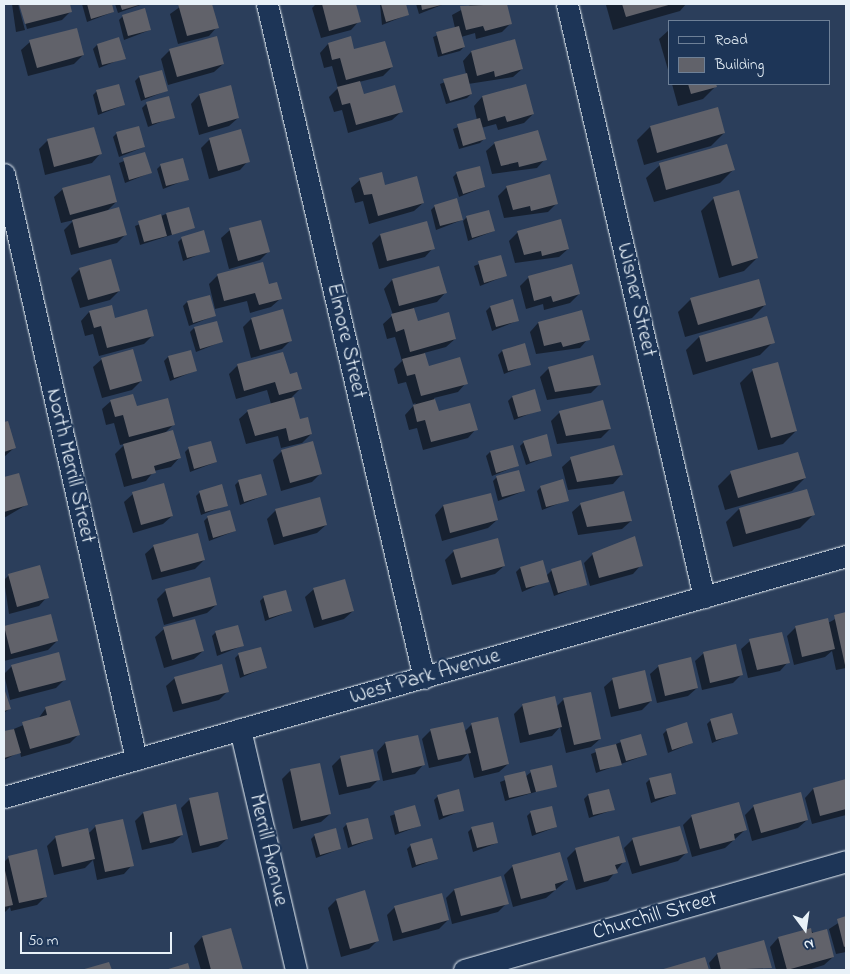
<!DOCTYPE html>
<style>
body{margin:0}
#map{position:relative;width:850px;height:974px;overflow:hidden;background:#2b3e5b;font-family:"Indie Flower",sans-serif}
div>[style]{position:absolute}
.shadow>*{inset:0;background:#0007}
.building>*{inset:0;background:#61626a}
.roads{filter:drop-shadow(0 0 1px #e8f1f8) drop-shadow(0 0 1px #e8f1f8)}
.minor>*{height:21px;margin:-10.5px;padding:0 10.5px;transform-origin:10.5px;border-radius:10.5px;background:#1d3557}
span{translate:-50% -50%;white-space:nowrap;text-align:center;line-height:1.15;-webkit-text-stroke:4.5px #1d3557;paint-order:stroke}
.street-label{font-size:21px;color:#e8f1f8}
.frame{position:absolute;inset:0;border:5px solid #e8f1f8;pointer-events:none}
.legend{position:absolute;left:668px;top:20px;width:162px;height:65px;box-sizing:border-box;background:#1d3557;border:1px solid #6e8097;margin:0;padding:6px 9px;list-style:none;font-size:15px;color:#e8f1f8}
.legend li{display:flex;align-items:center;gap:10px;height:25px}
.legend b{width:25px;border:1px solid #6e8097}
.north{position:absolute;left:780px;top:904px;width:50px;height:50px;-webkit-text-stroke:4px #1d3557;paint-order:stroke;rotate:166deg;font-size:14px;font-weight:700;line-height:20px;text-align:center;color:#e8f1f8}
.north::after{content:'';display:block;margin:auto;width:18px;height:22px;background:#e8f1f8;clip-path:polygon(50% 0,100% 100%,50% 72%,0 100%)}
.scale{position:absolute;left:20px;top:932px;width:152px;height:22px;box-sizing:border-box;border:2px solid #e8f1f8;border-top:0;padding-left:6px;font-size:15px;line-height:18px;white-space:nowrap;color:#e8f1f8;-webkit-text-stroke:4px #1d3557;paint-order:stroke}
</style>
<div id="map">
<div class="shadow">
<div style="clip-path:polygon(12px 4px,18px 4px,25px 30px,16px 32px)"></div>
<div style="clip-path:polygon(20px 4px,69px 4px,71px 11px,62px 20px,27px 29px)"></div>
<div style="clip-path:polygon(82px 4px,111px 4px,113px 12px,87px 22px)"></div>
<div style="clip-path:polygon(115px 4px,143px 4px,118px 13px)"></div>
<div style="clip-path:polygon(184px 4px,211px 4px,217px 27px,209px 36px,178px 44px,170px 14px)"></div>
<div style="clip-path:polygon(316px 4px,354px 4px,359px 21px,351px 30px,321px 38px,312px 8px)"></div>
<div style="clip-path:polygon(380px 4px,404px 4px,407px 15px,382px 25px)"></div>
<div style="clip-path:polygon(416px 4px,444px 4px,419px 14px)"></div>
<div style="clip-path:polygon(472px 4px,506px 4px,511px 23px,502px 32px,476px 39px,475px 33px,461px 37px,464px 47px,460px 51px,438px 57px,433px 37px,455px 28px,452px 15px)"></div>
<div style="clip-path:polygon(686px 4px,680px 11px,613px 30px,606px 5px)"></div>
<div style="clip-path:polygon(123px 16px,150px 30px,124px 40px,119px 20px)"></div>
<div style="clip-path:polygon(669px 30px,669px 73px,659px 39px)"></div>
<div style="clip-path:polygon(514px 41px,522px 69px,513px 77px,468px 84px,471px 94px,467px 98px,446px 104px,440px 84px,466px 74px,463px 61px,471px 52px)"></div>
<div style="clip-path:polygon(30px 42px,83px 55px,74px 64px,28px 76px,21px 50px)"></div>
<div style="clip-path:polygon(328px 44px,392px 67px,383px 76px,359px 82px,363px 95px,401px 112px,392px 120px,348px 133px,342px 110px,334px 112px,329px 97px,338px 88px,332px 66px,324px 68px,320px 53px)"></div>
<div style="clip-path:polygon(97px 45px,124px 58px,99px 68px,93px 49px)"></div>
<div style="clip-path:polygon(170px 50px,223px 64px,214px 72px,168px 85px,161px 59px)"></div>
<div style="clip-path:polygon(139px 77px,166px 91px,141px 101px,135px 81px)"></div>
<div style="clip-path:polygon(672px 84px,715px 84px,716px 86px,703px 99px,678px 106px)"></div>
<div style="clip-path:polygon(525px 86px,533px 114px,524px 123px,498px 130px,496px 124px,481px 128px,484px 139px,480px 143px,459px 149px,453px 129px,477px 120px,474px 106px,482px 97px)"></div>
<div style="clip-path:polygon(230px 87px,238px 118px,229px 126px,199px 135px,191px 104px,199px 95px)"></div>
<div style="clip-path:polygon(97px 91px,124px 105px,98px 115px,93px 95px)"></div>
<div style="clip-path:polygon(146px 104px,173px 117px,148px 127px,142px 108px)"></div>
<div style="clip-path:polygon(717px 108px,724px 133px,711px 146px,644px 165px,637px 140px,650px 127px)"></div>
<div style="clip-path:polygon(93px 128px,100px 154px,92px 163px,45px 175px,39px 149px,47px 141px)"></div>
<div style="clip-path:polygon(240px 131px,248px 161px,240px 170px,209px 179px,201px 148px,209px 140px)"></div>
<div style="clip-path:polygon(117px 133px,144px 147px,119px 157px,113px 137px)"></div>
<div style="clip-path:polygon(495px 143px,545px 159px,537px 168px,492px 174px,486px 151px)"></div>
<div style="clip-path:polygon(145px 153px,150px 173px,125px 183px,119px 163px)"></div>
<div style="clip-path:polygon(161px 165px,188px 179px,163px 189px,157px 169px)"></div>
<div style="clip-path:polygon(660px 165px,733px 170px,720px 183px,654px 202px,646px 178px)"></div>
<div style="clip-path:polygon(457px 173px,484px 187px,459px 197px,453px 177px)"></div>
<div style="clip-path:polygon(360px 180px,385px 186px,423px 203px,414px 211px,369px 224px,363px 201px,355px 203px,351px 188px)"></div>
<div style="clip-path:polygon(507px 187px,557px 203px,548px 212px,504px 218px,498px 196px)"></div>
<div style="clip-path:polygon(63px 189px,116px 202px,106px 212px,125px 235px,117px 243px,71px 255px,64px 230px,74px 220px,61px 223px,54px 197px)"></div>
<div style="clip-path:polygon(714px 198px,757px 258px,744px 271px,719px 278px,701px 211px)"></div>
<div style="clip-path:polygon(435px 206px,462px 220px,436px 230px,431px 210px)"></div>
<div style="clip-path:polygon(166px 214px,193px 228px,140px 245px,135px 226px)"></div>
<div style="clip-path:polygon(467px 217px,494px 231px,468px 241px,463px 221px)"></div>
<div style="clip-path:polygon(230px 230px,268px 252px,260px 260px,229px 269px,221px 238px)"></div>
<div style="clip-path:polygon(518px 232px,568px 249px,559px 257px,515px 263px,509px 241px)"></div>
<div style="clip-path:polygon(380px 235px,433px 248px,425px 257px,379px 269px,372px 243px)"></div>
<div style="clip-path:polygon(182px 238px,208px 251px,183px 261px,178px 242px)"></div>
<div style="clip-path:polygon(500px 256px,505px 276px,480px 286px,474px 266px)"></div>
<div style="clip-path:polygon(262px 263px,268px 286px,280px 299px,271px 307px,250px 313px,247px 301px,215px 309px,209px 284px,217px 276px)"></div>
<div style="clip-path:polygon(80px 269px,119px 291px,110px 300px,80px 308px,71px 278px)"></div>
<div style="clip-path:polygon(528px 278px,579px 294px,570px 303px,544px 310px,543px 304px,526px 309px,520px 286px)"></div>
<div style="clip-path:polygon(392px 280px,445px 293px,437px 302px,413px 308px,417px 323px,455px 339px,446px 347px,424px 353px,428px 367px,466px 383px,458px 392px,434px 398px,438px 413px,476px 429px,468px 438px,423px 450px,417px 428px,409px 430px,405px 415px,416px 403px,413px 404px,406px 382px,398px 384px,394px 369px,402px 361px,395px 337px,387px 339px,383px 324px,393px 315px,384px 289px)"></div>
<div style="clip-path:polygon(691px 299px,765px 305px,752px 318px,685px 337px,678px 312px)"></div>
<div style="clip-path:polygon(187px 302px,214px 316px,189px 326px,183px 306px)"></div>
<div style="clip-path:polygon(490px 307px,517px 321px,492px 331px,486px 311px)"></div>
<div style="clip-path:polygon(581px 311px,588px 339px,580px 348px,536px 354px,530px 332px,538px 323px)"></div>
<div style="clip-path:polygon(89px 312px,114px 319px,153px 335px,144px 344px,99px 356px,93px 334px,85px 336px,81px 321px)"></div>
<div style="clip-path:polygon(251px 319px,290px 341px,282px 349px,251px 358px,243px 327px)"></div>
<div style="clip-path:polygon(194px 328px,221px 342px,196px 352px,190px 332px)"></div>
<div style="clip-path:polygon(699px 337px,773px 342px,760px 355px,693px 375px,686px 350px)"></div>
<div style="clip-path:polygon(502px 351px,529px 364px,504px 374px,498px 355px)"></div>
<div style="clip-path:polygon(168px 357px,195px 371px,170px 381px,164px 361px)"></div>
<div style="clip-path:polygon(102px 359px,141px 381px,132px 390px,102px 398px,93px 367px)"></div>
<div style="clip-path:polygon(238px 365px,289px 375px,300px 389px,292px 397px,299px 421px,311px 434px,302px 443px,281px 448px,278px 436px,246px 444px,239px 419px,248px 411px,271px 404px,267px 390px,236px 399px,229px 374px)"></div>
<div style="clip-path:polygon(549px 368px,599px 385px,591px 393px,547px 400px,540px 377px)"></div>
<div style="clip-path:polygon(753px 370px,796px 431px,783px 444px,758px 450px,740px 383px)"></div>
<div style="clip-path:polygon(512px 397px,539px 410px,514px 420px,508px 401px)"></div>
<div style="clip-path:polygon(111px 401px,174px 424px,164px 434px,179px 458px,171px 467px,154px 471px,146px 481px,124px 487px,115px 454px,125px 444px,120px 445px,114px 423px,106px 425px,102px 409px)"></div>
<div style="clip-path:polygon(559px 413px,610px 429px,601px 438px,557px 444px,551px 421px)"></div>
<div style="clip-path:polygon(7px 422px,14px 448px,4px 457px,4px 423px)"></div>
<div style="clip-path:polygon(524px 442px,551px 455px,526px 465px,520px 446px)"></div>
<div style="clip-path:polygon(189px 448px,216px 462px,190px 472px,185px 452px)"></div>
<div style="clip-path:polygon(282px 451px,321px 473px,312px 482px,281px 491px,273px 460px)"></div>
<div style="clip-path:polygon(490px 452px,517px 466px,492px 476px,486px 456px)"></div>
<div style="clip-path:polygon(571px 459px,621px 475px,613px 484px,568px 490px,562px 467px)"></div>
<div style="clip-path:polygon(731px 473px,805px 478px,792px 491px,725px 510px,718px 486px)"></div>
<div style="clip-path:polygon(18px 474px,26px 505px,4px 518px,4px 478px)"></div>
<div style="clip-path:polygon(497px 477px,524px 491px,498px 501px,493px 481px)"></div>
<div style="clip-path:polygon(239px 481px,266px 495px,240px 505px,235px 485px)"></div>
<div style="clip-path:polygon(541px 487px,568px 500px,542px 510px,537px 491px)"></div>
<div style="clip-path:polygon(200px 492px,227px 505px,201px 515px,196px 496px)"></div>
<div style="clip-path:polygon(133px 494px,172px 516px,163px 524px,133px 533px,124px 502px)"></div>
<div style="clip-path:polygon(581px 504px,631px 521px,622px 529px,578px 535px,572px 512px)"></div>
<div style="clip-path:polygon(443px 506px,497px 520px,488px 528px,442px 541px,435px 515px)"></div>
<div style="clip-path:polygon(739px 509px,813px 515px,800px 528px,733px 547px,726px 522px)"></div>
<div style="clip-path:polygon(276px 510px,326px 525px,317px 533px,274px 545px,267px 519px)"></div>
<div style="clip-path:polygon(208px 517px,235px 531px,209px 541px,204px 521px)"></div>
<div style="clip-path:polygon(154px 546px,204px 560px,195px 569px,152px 580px,145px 554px)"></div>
<div style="clip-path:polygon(454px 551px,504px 566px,495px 574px,452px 585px,445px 560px)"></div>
<div style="clip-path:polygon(593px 554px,641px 565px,633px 574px,590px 586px,584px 563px)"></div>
<div style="clip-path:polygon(520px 568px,546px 576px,552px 570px,586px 584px,554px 596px,549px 580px,522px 592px,516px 572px)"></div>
<div style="clip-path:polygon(9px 575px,47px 597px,39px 606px,9px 614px,4px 580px)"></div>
<div style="clip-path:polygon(314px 589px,353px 611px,344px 619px,314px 628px,305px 597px)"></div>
<div style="clip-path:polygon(166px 590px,216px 605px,207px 613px,164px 625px,157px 599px)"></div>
<div style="clip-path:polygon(264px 597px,291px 611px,265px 621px,260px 601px)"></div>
<div style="clip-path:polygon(846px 613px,846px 668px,836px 670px,832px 651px,825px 657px,794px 665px,787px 636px,796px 627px,828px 623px)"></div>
<div style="clip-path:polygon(50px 615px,57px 641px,48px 650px,4px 661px,4px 628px)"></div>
<div style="clip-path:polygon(164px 629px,203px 651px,194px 659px,164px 668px,155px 637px)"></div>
<div style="clip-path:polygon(216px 632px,242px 646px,217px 656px,212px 636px)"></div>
<div style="clip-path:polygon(750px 641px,788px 662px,780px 671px,748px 678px,741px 649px)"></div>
<div style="clip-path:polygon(704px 653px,742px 674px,733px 683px,702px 690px,695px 661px)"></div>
<div style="clip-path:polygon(239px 654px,265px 668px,240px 678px,235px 658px)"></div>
<div style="clip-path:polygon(12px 666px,65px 679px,56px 688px,10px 700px,4px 674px)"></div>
<div style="clip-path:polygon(659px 666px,697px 688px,688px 696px,657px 703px,650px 674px)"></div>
<div style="clip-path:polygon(175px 678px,228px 691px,219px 700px,173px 712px,166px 686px)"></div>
<div style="clip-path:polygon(613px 679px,651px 701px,642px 710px,611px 717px,604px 687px)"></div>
<div style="clip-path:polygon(4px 691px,9px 709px,4px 713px)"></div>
<div style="clip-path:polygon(564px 699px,600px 739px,591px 747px,566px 753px,560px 727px,552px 736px,520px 743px,514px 714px,523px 705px,556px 707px)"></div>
<div style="clip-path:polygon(46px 708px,78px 735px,70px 743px,21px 757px,20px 752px,4px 760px,4px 733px,38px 719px)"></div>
<div style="clip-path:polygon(711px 720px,736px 733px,712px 743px,707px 724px)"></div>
<div style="clip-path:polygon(472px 724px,508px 764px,499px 772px,474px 778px,468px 753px,461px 761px,429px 768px,422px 739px,431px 730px,464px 732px)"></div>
<div style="clip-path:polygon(667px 730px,692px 743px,668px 753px,663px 734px)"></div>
<div style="clip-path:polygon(621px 742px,646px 755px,596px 773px,591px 754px)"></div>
<div style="clip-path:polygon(385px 743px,423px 765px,415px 774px,383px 781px,377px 752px)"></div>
<div style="clip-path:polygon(341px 757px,379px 779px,370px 788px,339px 795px,332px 766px)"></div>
<div style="clip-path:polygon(291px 770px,330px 814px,321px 822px,293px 829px,282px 779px)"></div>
<div style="clip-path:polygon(531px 772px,556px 786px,505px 801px,500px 782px,524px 773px,525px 777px)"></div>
<div style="clip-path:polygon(650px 779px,675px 794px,651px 803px,646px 783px)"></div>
<div style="clip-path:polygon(846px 781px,846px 815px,812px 824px,805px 798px,813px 789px)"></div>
<div style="clip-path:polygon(588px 795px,613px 810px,589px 818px,584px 799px)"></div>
<div style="clip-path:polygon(438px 796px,463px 810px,439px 820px,434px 800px)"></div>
<div style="clip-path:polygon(190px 799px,227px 839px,218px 847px,192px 853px,181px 808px)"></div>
<div style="clip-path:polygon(754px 806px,807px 820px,798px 828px,752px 841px,745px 815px)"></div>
<div style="clip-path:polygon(414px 807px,419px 826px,395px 835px,390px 816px)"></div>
<div style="clip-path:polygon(531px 812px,556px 827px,532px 836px,527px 816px)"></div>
<div style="clip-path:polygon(143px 813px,182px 835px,173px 843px,142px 850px,135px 821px)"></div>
<div style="clip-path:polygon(692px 816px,745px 830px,725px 848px,692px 857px,683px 825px)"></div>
<div style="clip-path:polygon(347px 824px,372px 839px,348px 848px,343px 828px)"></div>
<div style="clip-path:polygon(96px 826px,132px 865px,124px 874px,97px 880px,93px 860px,85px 868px,54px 875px,47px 846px,56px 837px,88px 834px)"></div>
<div style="clip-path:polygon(472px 828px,497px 843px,473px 852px,468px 832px)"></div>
<div style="clip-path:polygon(315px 835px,340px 849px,316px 858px,311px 839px)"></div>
<div style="clip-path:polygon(633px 839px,686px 853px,678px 861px,632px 874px,624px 848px)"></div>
<div style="clip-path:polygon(411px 845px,436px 859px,412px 868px,407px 849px)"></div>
<div style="clip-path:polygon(576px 849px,624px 861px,608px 881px,576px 890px,567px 858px)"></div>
<div style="clip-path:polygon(9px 857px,46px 896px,37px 905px,11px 911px,10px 907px,4px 913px,4px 862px)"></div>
<div style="clip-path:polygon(513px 866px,567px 880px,546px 898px,513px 907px,504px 875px)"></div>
<div style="clip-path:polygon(500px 877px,507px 903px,498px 912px,452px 924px,446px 898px,454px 890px)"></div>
<div style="clip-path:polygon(336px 900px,378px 940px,369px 949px,341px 957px,328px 908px)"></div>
<div style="clip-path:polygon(395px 907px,448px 920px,439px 929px,393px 941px,387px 915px)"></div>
<div style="clip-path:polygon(846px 918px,846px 952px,836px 954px,829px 929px)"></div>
<div style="clip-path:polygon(810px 929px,833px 957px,824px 965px,808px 970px,776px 970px,770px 947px,778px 938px)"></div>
<div style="clip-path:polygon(231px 930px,242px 970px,201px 970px,194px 946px,202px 937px)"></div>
<div style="clip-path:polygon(717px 954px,770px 968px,711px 970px,709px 963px)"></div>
</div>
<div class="building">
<div style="clip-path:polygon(19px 4px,70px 4px,72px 12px,25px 24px)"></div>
<div style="clip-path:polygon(87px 4px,112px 4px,114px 12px,91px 19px)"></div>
<div style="clip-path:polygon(120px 4px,142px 4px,122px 10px)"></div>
<div style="clip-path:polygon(178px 4px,212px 4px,219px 28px,187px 36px)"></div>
<div style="clip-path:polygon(322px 4px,356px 4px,361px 22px,329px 31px)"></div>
<div style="clip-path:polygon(381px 4px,406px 4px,409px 15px,386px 22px)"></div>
<div style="clip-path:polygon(421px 4px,445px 4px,422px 10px)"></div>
<div style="clip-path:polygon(507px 4px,512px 24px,485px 31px,483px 26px,466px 30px,460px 6px)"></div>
<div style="clip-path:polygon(622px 4px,672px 4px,626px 17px)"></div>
<div style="clip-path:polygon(145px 8px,151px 30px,128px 36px,122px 15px)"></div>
<div style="clip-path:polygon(459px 26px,465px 47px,442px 54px,436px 32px)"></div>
<div style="clip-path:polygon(77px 28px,84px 55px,37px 68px,29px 40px)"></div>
<div style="clip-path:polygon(217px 36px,224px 64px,177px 77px,169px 49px)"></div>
<div style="clip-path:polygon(351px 36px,354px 49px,385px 41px,393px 67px,346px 80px,340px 58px,332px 60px,328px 43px)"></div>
<div style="clip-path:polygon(119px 37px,126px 59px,102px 65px,97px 44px)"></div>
<div style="clip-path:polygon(515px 39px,523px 69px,495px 77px,494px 71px,477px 76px,471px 51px)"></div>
<div style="clip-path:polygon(162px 70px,168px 91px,145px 98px,139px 76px)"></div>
<div style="clip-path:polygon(467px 73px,472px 94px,450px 101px,443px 79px)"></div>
<div style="clip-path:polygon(360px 81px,364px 94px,395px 85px,403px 112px,356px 125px,350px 103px,342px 105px,337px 87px)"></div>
<div style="clip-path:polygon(119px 84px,125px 105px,102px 112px,96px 90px)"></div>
<div style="clip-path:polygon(526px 84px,534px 114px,507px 122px,505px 116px,488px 121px,482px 96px)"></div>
<div style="clip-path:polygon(688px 84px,716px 84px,717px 87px,691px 94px)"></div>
<div style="clip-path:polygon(231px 85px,239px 118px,208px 127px,199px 94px)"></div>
<div style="clip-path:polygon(169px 96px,175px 118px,152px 124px,146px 102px)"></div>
<div style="clip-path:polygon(718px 107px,725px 133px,657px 153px,650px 126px)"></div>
<div style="clip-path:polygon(480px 118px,486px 139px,463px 146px,457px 124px)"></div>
<div style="clip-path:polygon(139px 126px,145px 147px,122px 154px,116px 132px)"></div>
<div style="clip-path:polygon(94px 127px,102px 154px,54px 167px,47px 139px)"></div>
<div style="clip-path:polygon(241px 129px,250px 162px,218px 171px,209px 138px)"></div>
<div style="clip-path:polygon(538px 130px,547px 160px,519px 167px,518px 162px,501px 166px,494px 142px)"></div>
<div style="clip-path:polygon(727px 144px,735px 170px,666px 190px,659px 163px)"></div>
<div style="clip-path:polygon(145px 152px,152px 173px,129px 180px,123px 158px)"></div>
<div style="clip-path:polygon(183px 158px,189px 180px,166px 186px,160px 164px)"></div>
<div style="clip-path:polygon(480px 166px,485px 187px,463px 194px,456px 172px)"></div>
<div style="clip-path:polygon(382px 172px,385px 185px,417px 176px,424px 203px,378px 216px,372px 194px,364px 195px,359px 178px)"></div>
<div style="clip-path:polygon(550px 174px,558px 204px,531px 211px,530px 206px,513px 210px,506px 186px)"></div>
<div style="clip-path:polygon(110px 175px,117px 202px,70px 215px,62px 188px)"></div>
<div style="clip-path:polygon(739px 190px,758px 258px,732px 266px,713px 197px)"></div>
<div style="clip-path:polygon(457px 198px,463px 220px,440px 226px,434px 205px)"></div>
<div style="clip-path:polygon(119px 207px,127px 235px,79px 248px,72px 220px)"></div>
<div style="clip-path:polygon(189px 207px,195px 228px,172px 235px,166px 213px)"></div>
<div style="clip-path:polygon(489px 210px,495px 231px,472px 238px,466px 216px)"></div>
<div style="clip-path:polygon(161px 214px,167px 236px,144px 242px,138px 221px)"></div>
<div style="clip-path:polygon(561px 219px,569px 249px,542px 256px,541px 251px,524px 255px,517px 231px)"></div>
<div style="clip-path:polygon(261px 220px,270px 252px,238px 261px,229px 228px)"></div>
<div style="clip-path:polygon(427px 221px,435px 249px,387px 261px,380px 234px)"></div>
<div style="clip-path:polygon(204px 230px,210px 252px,187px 258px,181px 237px)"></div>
<div style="clip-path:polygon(501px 255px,507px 276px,484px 283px,478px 261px)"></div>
<div style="clip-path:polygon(111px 259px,120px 291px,88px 300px,79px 268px)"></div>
<div style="clip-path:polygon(263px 262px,269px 284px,277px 282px,282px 299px,259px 305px,255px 293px,224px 301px,217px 274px)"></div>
<div style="clip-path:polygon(572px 264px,580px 294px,553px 302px,551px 296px,534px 301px,528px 276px)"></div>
<div style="clip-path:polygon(439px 266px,447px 293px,399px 306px,392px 279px)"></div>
<div style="clip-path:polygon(759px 279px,766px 305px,698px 325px,690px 298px)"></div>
<div style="clip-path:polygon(210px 295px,216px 316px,193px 323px,187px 301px)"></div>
<div style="clip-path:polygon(513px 299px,519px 321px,496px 327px,490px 306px)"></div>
<div style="clip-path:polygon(112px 305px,115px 318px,147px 309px,154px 336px,107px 348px,101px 326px,94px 328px,89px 311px)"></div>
<div style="clip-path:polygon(414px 308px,418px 321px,449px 312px,456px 339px,410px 352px,404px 329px,396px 332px,391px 314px)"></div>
<div style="clip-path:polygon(283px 309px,292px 341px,260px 350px,251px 318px)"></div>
<div style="clip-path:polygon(582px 310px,590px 340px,563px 347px,561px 342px,544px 346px,538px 322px)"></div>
<div style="clip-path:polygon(767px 316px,775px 343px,706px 362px,699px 336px)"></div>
<div style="clip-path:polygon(217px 321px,223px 342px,200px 349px,194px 327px)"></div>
<div style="clip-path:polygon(525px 343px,531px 365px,508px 371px,502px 350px)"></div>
<div style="clip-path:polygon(133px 349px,142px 381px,110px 390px,101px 358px)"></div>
<div style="clip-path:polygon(191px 350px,197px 371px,174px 378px,168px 356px)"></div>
<div style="clip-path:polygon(283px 352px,290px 374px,297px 372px,302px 389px,279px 395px,275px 382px,244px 391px,237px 364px)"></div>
<div style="clip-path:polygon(425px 353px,429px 366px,460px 357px,468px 384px,421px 396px,415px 374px,407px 376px,402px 359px)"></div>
<div style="clip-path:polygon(593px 355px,601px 385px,555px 392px,548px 367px)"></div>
<div style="clip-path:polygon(778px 362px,797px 431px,771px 438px,752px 369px)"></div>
<div style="clip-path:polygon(535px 389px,541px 411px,518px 417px,512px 396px)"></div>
<div style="clip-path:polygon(133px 394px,137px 406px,168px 398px,175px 425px,129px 437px,123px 415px,115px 417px,110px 400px)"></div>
<div style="clip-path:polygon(294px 397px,300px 419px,308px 417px,312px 434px,289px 441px,286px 428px,255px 436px,247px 410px)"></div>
<div style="clip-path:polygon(435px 399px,439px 411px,470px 403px,478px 430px,431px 442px,425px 420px,417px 422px,413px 405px)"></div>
<div style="clip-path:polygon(603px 400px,611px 429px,566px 436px,559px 411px)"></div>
<div style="clip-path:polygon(8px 421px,16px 448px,4px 452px,4px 422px)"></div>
<div style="clip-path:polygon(173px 430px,181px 458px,154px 466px,156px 473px,132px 479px,123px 444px)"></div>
<div style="clip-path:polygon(547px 434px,552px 456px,530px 462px,523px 441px)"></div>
<div style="clip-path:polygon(211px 441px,217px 462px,194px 469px,188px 447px)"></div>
<div style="clip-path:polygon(313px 441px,322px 474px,290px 483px,281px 450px)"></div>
<div style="clip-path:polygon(513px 445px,519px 466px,496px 473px,490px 451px)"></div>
<div style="clip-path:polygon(614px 445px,623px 475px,577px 482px,570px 457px)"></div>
<div style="clip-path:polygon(798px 452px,806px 478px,738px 498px,730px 471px)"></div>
<div style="clip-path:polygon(519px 470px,525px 491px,502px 497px,496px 476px)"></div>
<div style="clip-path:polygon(19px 473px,28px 505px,4px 512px,4px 477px)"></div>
<div style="clip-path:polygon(261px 474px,267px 495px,244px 502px,238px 480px)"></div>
<div style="clip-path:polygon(563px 479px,569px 501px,546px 507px,540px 486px)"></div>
<div style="clip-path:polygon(164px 483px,173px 516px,141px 525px,132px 492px)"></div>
<div style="clip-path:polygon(222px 484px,228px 506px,205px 512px,199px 491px)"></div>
<div style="clip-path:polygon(807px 489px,815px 515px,746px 534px,739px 508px)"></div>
<div style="clip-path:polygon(624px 491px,632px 521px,587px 527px,580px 503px)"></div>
<div style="clip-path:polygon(491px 493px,498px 520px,450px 533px,443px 505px)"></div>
<div style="clip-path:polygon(320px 497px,327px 525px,283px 537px,275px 509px)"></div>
<div style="clip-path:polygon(230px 510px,236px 531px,213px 538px,207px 516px)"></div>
<div style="clip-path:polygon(198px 533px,205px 560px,161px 572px,153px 545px)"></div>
<div style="clip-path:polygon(635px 536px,643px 566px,599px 578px,592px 553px)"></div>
<div style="clip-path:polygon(498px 538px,505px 566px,461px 578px,453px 550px)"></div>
<div style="clip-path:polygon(543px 560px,549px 582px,526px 588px,520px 567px)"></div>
<div style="clip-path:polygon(581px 560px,587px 585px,558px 593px,551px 569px)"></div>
<div style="clip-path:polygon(40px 565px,49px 598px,17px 607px,8px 574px)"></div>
<div style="clip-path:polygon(210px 577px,217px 605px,173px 617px,165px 589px)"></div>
<div style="clip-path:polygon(345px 579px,354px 611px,322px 620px,313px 588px)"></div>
<div style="clip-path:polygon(286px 590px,292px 611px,269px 618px,263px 596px)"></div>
<div style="clip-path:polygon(846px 612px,846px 665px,845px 665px,834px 615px)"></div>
<div style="clip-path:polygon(51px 614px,58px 641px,11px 654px,4px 626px)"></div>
<div style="clip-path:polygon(828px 618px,835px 649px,802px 657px,795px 626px)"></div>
<div style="clip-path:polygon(195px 619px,204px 651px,172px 660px,163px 627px)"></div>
<div style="clip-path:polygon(238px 625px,244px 646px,221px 652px,215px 631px)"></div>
<div style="clip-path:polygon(782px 632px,790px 663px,757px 670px,749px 639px)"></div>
<div style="clip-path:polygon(736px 644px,743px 675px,710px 683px,703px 652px)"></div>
<div style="clip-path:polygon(261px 647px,267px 668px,244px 675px,238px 653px)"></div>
<div style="clip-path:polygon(59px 652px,66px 680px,19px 692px,11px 665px)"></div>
<div style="clip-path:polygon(691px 657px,698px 688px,665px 696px,658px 665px)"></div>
<div style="clip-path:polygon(222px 664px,229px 692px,182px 704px,174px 677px)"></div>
<div style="clip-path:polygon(645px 670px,652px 701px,619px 709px,612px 678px)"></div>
<div style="clip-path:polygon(4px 688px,11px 709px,4px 711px)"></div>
<div style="clip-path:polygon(591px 692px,601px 739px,574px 745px,563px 698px)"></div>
<div style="clip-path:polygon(555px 696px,562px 727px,529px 735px,522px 704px)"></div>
<div style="clip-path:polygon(70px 700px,80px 735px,30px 749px,22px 722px,47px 715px,45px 707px)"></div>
<div style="clip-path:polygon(732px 713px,738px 734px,716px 740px,710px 719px)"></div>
<div style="clip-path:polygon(498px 717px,509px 764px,482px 771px,471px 723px)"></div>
<div style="clip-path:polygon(463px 722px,471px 753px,438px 760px,430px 729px)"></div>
<div style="clip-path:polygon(687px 722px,693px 743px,672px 750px,666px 729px)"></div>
<div style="clip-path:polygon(14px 729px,21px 753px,4px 758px,4px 731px)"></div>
<div style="clip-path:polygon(641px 734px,647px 755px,626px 761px,620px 740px)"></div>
<div style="clip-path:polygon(418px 735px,425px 765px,392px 773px,385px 742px)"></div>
<div style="clip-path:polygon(616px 744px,622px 765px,600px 770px,595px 749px)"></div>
<div style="clip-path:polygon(373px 749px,380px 780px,347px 787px,340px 756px)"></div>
<div style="clip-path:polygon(320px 763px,331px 814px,301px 821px,290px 769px)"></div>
<div style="clip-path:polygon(552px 765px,557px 787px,536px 792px,530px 770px)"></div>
<div style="clip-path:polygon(525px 771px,531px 793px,509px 798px,504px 776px)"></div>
<div style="clip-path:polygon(671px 773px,676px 794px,655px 799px,649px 778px)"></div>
<div style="clip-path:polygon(846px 779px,846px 809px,820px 816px,813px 788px)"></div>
<div style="clip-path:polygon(459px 789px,464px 811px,443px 816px,437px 795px)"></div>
<div style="clip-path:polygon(609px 789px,615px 810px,593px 815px,588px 794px)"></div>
<div style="clip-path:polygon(218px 792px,228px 839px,200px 846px,189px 798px)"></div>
<div style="clip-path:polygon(801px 792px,808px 820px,761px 833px,753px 805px)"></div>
<div style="clip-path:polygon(739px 802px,747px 830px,734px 834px,735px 840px,700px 849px,691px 815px)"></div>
<div style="clip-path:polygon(176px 804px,183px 835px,150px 843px,143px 812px)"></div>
<div style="clip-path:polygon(415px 805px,421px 826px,399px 832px,394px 811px)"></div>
<div style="clip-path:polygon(552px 806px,557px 827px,536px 833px,530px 811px)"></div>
<div style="clip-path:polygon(368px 818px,373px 839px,352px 845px,346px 823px)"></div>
<div style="clip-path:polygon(123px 819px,134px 866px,105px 872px,95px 825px)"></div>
<div style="clip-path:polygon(493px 822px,498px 843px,477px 848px,471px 827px)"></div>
<div style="clip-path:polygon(680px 826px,688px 853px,640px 866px,632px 838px)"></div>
<div style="clip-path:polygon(88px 828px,95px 859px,62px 867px,55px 836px)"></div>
<div style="clip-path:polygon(336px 828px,341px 849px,320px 855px,314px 834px)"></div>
<div style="clip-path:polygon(619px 836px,626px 862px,615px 865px,618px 873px,584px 882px,575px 848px)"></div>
<div style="clip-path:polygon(432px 838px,438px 859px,416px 865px,410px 844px)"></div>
<div style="clip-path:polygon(37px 849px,47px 897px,19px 903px,8px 856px)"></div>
<div style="clip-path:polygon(560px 852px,568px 880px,555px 884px,556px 890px,521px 899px,512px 865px)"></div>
<div style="clip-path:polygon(4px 866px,13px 905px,4px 907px)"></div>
<div style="clip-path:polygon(501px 876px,509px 904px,461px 916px,454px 889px)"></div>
<div style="clip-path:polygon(365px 890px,379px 941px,350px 949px,336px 899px)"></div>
<div style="clip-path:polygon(442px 893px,449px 920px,402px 933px,394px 906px)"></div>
<div style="clip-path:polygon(846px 916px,846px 946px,844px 947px,837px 919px)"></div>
<div style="clip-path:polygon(231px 928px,243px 970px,211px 970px,202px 936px)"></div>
<div style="clip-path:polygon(811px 928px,812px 933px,827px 929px,834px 957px,787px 970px,778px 937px)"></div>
<div style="clip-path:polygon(764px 940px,772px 968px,721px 970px,717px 953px)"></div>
<div style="clip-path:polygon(705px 957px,709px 970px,660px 970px)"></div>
<div style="clip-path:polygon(109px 962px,112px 970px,81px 970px)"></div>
<div style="clip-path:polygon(188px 963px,190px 970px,165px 970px)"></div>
</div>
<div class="roads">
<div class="minor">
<div style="left:267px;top:4px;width:692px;rotate:76.89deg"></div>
<div style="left:567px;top:4px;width:609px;rotate:76.99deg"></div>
<div style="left:4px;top:174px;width:600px;rotate:77.28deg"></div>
<div style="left:240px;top:729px;width:247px;rotate:76.9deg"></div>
<div style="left:4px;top:797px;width:876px;rotate:-15.97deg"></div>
<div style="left:464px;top:970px;width:397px;rotate:-15.9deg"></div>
</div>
</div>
<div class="street-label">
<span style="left:636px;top:300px;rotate:77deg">Wisner Street</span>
<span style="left:346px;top:341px;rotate:77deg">Elmore Street</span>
<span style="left:70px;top:466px;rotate:77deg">North Merrill Street</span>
<span style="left:425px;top:677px;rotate:-16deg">West Park Avenue</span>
<span style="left:268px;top:850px;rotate:77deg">Merrill Avenue</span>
<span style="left:655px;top:916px;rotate:-16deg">Churchill Street</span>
</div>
<div class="frame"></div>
<ul class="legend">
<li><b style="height:6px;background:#1d3557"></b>Road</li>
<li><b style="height:14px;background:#61626a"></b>Building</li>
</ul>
<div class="north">N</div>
<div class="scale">50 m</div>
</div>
